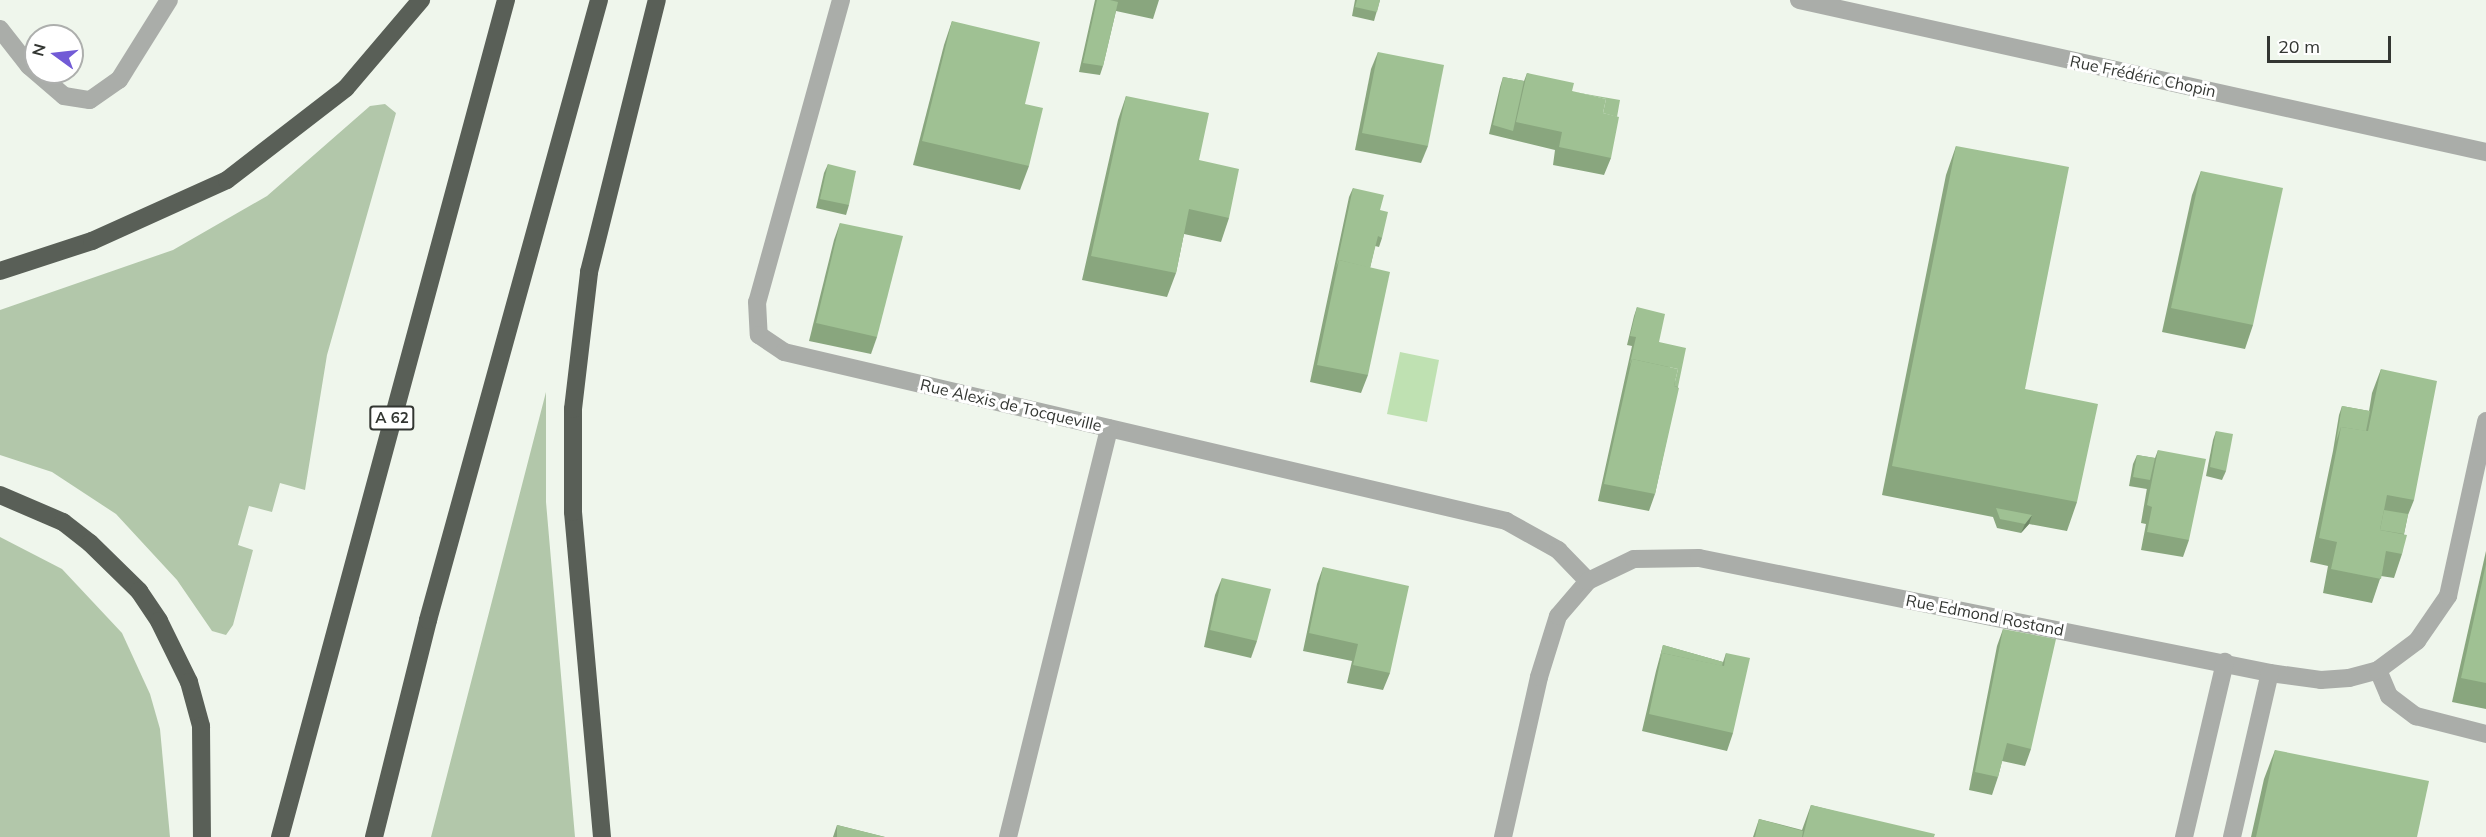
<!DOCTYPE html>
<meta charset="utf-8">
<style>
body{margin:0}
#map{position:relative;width:2486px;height:837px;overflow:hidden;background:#eff6ec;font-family:Mulish,sans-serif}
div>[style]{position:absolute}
.green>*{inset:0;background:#b2c7aa}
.water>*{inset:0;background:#bfe1b2}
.minor>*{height:18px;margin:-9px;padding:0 9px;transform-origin:9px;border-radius:9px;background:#aaada9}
.highway>*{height:18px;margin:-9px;padding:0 9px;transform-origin:9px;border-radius:9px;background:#595f57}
.wall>*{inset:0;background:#89a67e}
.shaded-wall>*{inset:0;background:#6f8767}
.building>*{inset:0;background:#9fc193}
span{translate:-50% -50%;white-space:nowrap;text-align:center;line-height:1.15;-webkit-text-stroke:6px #fff;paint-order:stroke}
.shield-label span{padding:2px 4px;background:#fff;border:2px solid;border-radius:4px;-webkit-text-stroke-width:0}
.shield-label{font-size:15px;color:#333632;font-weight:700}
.street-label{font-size:16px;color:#333632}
.north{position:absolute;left:24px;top:24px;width:60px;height:60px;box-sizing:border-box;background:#fff;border:2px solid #adafad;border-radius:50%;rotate:285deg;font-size:16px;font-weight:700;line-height:24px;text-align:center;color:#333632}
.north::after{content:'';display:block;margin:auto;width:21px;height:27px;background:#725bd6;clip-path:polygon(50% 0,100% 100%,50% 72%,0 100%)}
.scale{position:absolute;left:2267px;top:36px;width:124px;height:27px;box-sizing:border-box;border:3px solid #333632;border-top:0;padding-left:8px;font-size:18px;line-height:21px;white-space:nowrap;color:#333632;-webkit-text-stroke:4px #fff;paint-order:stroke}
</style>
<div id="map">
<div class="green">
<div style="clip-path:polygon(385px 104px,396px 113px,327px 355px,305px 490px,280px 483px,272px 512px,249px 506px,238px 545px,253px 550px,233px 625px,226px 635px,212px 631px,177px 580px,116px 514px,52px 472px,0 455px,0 310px,173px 250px,267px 196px,370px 106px)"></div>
<div style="clip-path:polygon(546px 392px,546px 502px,575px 837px,431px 837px)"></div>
<div style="clip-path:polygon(0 537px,62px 569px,122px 633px,150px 694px,160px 729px,170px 837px,0 837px)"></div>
</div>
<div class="water">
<div style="clip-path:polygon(1400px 352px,1439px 360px,1427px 422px,1387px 414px)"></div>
</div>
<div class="minor">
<div style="left:841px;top:0;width:313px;rotate:105.5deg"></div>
<div style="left:757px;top:302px;width:33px;rotate:87deg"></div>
<div style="left:759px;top:335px;width:30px;rotate:34deg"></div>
<div style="left:784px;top:352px;width:742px;rotate:13.17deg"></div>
<div style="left:1506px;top:521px;width:60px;rotate:29.1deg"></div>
<div style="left:1558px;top:550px;width:43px;rotate:45.9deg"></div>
<div style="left:1799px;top:0;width:704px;rotate:12.48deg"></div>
<div style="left:0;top:29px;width:47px;rotate:51.9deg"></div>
<div style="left:29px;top:66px;width:46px;rotate:40.6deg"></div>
<div style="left:64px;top:96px;width:26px;rotate:9deg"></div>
<div style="left:90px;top:100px;width:35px;rotate:-35deg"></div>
<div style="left:119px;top:80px;width:94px;rotate:-58deg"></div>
<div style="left:2378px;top:670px;width:28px;rotate:67deg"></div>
<div style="left:2389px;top:696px;width:34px;rotate:37deg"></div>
<div style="left:2416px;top:716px;width:72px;rotate:14.4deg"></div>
<div style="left:1008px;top:837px;width:421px;rotate:-76.1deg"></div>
<div style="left:1503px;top:837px;width:164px;rotate:-77.3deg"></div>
<div style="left:1539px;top:677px;width:64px;rotate:-72.7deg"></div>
<div style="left:1558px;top:616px;width:46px;rotate:-49.4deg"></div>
<div style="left:1588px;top:581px;width:51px;rotate:-25.6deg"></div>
<div style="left:1634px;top:559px;width:65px;rotate:-0.9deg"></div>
<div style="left:1699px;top:558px;width:582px;rotate:11.39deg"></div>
<div style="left:2270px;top:673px;width:51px;rotate:7.8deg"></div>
<div style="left:2321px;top:680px;width:28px;rotate:-4deg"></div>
<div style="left:2349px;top:678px;width:30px;rotate:-15deg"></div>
<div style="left:2378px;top:670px;width:49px;rotate:-36.6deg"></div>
<div style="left:2417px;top:641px;width:55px;rotate:-55.4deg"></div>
<div style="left:2448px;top:596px;width:179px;rotate:-77.7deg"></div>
<div style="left:2184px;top:837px;width:180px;rotate:-76.8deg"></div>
<div style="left:2232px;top:837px;width:168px;rotate:-77deg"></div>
</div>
<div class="highway">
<div style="left:0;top:271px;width:97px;rotate:-18.1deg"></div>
<div style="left:92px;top:241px;width:148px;rotate:-24.3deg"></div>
<div style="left:227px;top:180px;width:150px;rotate:-37.7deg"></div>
<div style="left:346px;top:88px;width:116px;rotate:-49.6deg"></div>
<div style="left:0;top:495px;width:69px;rotate:23.2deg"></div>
<div style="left:63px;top:522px;width:34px;rotate:38deg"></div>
<div style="left:90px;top:543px;width:69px;rotate:44.4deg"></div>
<div style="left:139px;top:591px;width:36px;rotate:56deg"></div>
<div style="left:159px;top:621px;width:68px;rotate:63.8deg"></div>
<div style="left:189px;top:682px;width:46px;rotate:74.7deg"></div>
<div style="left:201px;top:726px;width:111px;rotate:89.5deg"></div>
<div style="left:280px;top:837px;width:867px;rotate:-74.89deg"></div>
<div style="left:374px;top:837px;width:224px;rotate:-76deg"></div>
<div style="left:428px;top:620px;width:643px;rotate:-74.58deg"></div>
<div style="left:602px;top:837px;width:326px;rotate:-95.1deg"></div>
<div style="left:573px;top:512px;width:103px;rotate:-90deg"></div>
<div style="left:573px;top:409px;width:138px;rotate:-83.3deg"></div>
<div style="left:589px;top:272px;width:280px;rotate:-76deg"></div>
</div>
<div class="wall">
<div style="clip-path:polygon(1095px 0,1159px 0,1153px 19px,1116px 11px,1103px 66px,1100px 75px,1079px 72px)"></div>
<div style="clip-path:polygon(1355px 0,1380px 0,1374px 21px,1352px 16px)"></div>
<div style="clip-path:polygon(952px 21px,1029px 166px,1020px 190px,913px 165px,944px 45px)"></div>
<div style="clip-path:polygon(1378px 52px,1428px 146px,1421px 163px,1355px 150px,1371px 69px)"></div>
<div style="clip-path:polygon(1527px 73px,1572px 91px,1611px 158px,1604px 175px,1553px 165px,1555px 150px,1489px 134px,1500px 87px,1503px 77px,1524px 81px)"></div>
<div style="clip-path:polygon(1126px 96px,1199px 160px,1229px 218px,1221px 242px,1184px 234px,1176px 273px,1167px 297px,1082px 280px,1118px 120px)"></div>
<div style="clip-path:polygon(1956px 146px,2025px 389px,2077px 502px,2067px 531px,2029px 524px,2021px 533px,1997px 528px,1993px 517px,1882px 495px,1946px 175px)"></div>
<div style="clip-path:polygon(828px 164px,849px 205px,846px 215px,816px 208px,824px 173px)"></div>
<div style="clip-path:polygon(2201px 171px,2253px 325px,2245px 349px,2162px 332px,2192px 195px)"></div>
<div style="clip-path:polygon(1353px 188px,1380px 210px,1382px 238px,1379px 247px,1375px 246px,1370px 268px,1368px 375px,1361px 393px,1310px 382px,1349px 197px)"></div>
<div style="clip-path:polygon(840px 223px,877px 337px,871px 354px,809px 341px,834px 240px)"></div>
<div style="clip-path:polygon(1637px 307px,1659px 342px,1678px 387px,1655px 494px,1649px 511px,1598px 501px,1632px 346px,1627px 345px,1634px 316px)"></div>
<div style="clip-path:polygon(2381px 369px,2414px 500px,2408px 515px,2404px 534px,2402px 554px,2394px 578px,2381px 576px,2372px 603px,2323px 593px,2328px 566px,2310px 562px,2333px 451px,2339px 415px,2342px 406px,2369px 411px,2372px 393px)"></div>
<div style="clip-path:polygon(2216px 431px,2226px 471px,2222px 480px,2206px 476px,2213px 440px)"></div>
<div style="clip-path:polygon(2158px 450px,2189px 540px,2183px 557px,2141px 550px,2146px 524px,2141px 523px,2147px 488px,2147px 489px,2129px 486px,2133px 464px,2137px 455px,2155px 458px)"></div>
<div style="clip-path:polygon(2486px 551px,2486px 709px,2452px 702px)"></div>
<div style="clip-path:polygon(1323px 567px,1390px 673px,1383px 690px,1347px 683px,1352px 661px,1303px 651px,1317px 584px)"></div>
<div style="clip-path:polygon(1222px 578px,1257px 641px,1251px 658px,1204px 647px,1215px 595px)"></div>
<div style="clip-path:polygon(2003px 629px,2031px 749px,2025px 766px,2002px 761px,1998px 777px,1992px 795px,1969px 790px,1997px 646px)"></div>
<div style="clip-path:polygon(1663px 645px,1723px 662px,1726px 653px,1733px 733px,1727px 751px,1642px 731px,1656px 671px)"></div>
<div style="clip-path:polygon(2275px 750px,2417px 837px,2251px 837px,2264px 779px)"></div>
<div style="clip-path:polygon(1811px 805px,1934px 837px,1753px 837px,1759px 819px,1802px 830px)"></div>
<div style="clip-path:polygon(837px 825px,885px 837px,833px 837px)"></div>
</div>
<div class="shaded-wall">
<div style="clip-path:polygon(2032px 515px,2029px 524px,2021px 533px,2025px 524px)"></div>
</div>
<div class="building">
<div style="clip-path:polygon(1097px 0,1110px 0,1118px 2px,1103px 66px,1083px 63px)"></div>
<div style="clip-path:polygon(1357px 0,1380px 0,1377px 12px,1355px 7px)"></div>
<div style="clip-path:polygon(952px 21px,1040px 42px,1025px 104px,1043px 108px,1029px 166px,922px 141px)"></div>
<div style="clip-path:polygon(1378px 52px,1444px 65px,1428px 146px,1362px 133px)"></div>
<div style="clip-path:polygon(1527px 73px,1574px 83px,1572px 91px,1606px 99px,1603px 113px,1619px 117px,1611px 158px,1559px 147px,1562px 132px,1516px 122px)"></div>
<div style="clip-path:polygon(1503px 77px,1524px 81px,1513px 131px,1493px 125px)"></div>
<div style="clip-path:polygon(1574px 92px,1620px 100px,1617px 117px,1603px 113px,1606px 99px)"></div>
<div style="clip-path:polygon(1126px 96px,1209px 113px,1199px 160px,1239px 169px,1229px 218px,1189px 209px,1176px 273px,1091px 256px)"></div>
<div style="clip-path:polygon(1956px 146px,2069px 167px,2025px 389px,2098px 404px,2077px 502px,1892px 466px)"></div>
<div style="clip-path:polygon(828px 164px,856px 171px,849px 205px,820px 199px)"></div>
<div style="clip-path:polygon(2201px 171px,2283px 188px,2253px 325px,2171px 308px)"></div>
<div style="clip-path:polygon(1353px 188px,1384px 195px,1380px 210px,1388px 212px,1382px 238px,1378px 236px,1370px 268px,1339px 260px,1336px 268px)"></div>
<div style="clip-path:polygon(840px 223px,903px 236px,877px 337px,816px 323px)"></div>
<div style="clip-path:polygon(1339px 260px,1390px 272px,1368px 375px,1317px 365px)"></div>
<div style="clip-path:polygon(1637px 307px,1665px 314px,1659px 342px,1686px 348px,1678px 387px,1674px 386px,1678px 369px,1632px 359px,1629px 367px,1636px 337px,1630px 336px)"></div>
<div style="clip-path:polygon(1632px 359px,1678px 369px,1674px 386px,1679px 388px,1655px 494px,1604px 484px)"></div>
<div style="clip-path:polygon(2381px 369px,2437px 381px,2414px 500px,2387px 495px,2380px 530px,2407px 535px,2402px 554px,2386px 551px,2381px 579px,2331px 569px,2337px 542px,2319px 538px,2341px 427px,2368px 431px)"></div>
<div style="clip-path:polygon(2342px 406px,2370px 411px,2366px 431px,2341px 427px,2336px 442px)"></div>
<div style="clip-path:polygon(2216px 431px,2233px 434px,2226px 471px,2210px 467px)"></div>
<div style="clip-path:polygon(2158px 450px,2206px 459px,2189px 540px,2147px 532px,2152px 507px,2147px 505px)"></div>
<div style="clip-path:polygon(2137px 455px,2155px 458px,2150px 480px,2133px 477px)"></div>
<div style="clip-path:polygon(1996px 508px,2032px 515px,2025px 524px,2000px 519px)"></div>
<div style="clip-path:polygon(2384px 510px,2408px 514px,2404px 534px,2380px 530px)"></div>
<div style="clip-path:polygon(2486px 564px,2486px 683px,2461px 678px)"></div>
<div style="clip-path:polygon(1323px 567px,1409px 586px,1390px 673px,1353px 665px,1358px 644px,1309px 633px)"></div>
<div style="clip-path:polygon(1222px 578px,1271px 589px,1257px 641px,1210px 630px)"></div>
<div style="clip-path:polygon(2003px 629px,2056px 639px,2031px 749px,2007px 743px,1998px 777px,1975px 772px)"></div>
<div style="clip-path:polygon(1663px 645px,1723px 662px,1722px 666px,1662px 653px,1659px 662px)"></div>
<div style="clip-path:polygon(1662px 653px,1724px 666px,1726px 653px,1750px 658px,1733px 733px,1649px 714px)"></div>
<div style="clip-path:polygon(2275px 750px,2429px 781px,2417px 837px,2256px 837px)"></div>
<div style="clip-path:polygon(1811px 805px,1935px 834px,1934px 837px,1803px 837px)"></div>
<div style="clip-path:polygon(1759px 819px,1803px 831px,1802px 837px,1755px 837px)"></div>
<div style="clip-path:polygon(837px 825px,885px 837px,837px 837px)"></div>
</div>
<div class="shield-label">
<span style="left:392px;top:418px">A 62</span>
</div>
<div class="street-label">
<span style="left:2143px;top:76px;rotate:12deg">Rue Frédéric Chopin</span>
<span style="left:1011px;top:405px;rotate:13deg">Rue Alexis de Tocqueville</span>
<span style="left:1985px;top:615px;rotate:11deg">Rue Edmond Rostand</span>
</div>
<div class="north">N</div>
<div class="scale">20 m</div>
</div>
